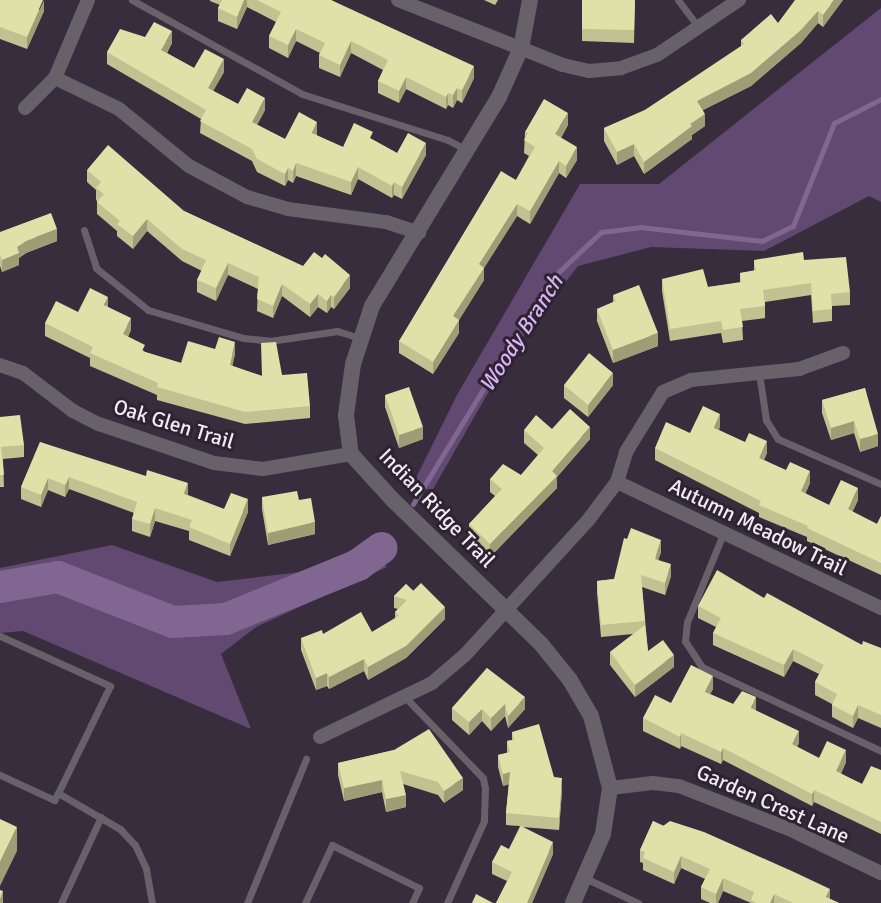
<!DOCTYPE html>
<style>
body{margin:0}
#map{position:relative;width:881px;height:903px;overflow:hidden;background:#372d3c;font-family:Signika,sans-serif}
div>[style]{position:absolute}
.green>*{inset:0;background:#624971}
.stream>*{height:5px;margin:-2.5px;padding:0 2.5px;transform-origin:2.5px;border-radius:2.5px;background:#816691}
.river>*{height:32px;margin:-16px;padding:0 16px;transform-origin:16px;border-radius:16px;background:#816691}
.service>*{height:7px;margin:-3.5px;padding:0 3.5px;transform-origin:3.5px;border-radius:3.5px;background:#67626a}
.minor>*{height:14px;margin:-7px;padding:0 7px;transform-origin:7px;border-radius:7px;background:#67626a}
.tertiary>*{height:16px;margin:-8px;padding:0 8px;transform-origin:8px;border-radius:8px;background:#67626a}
.wall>*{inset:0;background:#c1c191}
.shaded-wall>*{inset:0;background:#9d9d76}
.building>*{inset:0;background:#e0e0a9}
span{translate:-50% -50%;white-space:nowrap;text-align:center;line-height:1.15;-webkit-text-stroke:6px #2d2432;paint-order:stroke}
.street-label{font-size:21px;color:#f1ebf5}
.water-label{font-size:22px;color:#dcb2f5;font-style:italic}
</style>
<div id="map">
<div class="green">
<div style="clip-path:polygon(881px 8px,881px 202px,869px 196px,764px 251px,651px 247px,578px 266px,512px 351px,433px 489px,410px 490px,457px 395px,580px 184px,659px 184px)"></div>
<div style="clip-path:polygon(363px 544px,387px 567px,256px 627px,221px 654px,251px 729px,23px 631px,0 633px,0 568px,112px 545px,217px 582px,310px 571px)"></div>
</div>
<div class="stream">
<div style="left:413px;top:504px;width:261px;rotate:-58.6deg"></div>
<div style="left:549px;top:281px;width:71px;rotate:-43.3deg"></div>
<div style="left:601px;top:232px;width:39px;rotate:-7deg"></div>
<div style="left:640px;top:227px;width:123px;rotate:6.5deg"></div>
<div style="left:762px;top:241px;width:34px;rotate:-26deg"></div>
<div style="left:793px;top:226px;width:111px;rotate:-68.3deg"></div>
<div style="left:834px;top:123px;width:53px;rotate:-27.1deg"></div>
</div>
<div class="river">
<div style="left:0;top:587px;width:59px;rotate:-9.8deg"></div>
<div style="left:58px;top:577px;width:123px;rotate:21.4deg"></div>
<div style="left:173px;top:622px;width:53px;rotate:-3.2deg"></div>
<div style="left:226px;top:619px;width:143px;rotate:-22.2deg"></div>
<div style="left:358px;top:565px;width:29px;rotate:-36deg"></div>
</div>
<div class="service">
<div style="left:132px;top:0;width:194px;rotate:28.9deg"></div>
<div style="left:302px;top:94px;width:153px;rotate:17.5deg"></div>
<div style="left:448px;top:140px;width:21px;rotate:28deg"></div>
<div style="left:678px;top:0;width:36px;rotate:53deg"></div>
<div style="left:84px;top:230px;width:40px;rotate:72deg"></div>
<div style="left:96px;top:268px;width:67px;rotate:38.9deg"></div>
<div style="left:148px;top:310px;width:99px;rotate:16.4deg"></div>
<div style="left:243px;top:338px;width:27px;rotate:6deg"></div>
<div style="left:270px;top:341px;width:68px;rotate:-8.5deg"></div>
<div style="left:337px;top:331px;width:24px;rotate:17deg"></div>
<div style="left:759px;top:373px;width:48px;rotate:81.5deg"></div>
<div style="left:766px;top:420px;width:22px;rotate:58deg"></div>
<div style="left:778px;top:439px;width:112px;rotate:23.6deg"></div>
<div style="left:723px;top:534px;width:95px;rotate:112.2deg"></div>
<div style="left:687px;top:622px;width:19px;rotate:96deg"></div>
<div style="left:685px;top:641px;width:31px;rotate:57deg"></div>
<div style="left:702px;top:667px;width:198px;rotate:25.1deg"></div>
<div style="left:0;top:636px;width:121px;rotate:24.4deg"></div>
<div style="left:110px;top:686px;width:119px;rotate:115.9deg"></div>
<div style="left:58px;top:793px;width:72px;rotate:30.1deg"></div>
<div style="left:120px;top:829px;width:22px;rotate:47deg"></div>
<div style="left:135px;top:845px;width:26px;rotate:65deg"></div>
<div style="left:146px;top:869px;width:35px;rotate:80deg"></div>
<div style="left:405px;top:697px;width:112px;rotate:46.1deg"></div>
<div style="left:483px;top:778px;width:10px;rotate:79deg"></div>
<div style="left:485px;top:788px;width:33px;rotate:92deg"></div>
<div style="left:484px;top:821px;width:90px;rotate:114.3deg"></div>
<div style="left:0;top:775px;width:60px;rotate:24.8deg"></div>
<div style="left:54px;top:800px;width:8px;rotate:-60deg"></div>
<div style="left:585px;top:878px;width:59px;rotate:25.3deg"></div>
<div style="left:61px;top:903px;width:95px;rotate:-65.1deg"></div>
<div style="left:247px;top:903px;width:156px;rotate:-67.7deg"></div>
<div style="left:305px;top:903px;width:64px;rotate:-65deg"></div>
<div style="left:332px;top:845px;width:97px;rotate:26.3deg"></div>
<div style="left:419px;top:888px;width:17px;rotate:115deg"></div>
</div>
<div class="minor">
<div style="left:398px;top:0;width:177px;rotate:21.5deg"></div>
<div style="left:563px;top:65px;width:27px;rotate:13deg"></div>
<div style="left:589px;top:71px;width:32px;rotate:-5deg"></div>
<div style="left:621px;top:68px;width:38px;rotate:-20deg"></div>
<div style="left:657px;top:55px;width:99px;rotate:-33.9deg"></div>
<div style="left:55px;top:78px;width:71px;rotate:25.8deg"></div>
<div style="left:119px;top:109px;width:90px;rotate:39.2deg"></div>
<div style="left:189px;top:166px;width:66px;rotate:28.1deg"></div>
<div style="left:247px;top:197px;width:43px;rotate:16.3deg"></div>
<div style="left:288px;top:209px;width:99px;rotate:7.6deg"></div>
<div style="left:386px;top:222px;width:35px;rotate:18deg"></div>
<div style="left:25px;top:108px;width:42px;rotate:-45deg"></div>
<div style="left:55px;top:78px;width:85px;rotate:-67.1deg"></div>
<div style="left:0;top:365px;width:24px;rotate:19deg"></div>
<div style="left:23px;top:373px;width:63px;rotate:37.2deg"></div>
<div style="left:73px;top:411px;width:29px;rotate:27deg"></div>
<div style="left:99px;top:424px;width:121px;rotate:18.7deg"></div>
<div style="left:214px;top:463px;width:49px;rotate:7deg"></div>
<div style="left:263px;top:469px;width:89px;rotate:-9.7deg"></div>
<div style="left:617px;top:482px;width:293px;rotate:25.5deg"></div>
<div style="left:320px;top:737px;width:124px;rotate:-25.7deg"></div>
<div style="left:432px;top:683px;width:43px;rotate:-40.3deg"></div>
<div style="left:465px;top:655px;width:184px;rotate:-47.6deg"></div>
<div style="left:589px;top:519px;width:46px;rotate:-52.9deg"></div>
<div style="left:617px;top:482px;width:31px;rotate:-73deg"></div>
<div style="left:626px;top:452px;width:70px;rotate:-58.3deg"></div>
<div style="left:663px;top:392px;width:30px;rotate:-23deg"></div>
<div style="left:691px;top:380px;width:109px;rotate:-5.8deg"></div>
<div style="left:799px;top:369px;width:47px;rotate:-20deg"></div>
<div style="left:610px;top:788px;width:43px;rotate:-6.6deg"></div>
<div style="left:653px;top:783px;width:26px;rotate:7deg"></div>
<div style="left:679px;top:786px;width:118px;rotate:21.4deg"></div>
<div style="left:789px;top:829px;width:102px;rotate:25.6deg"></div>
</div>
<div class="tertiary">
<div style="left:530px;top:0;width:49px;rotate:100.6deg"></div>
<div style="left:521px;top:48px;width:54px;rotate:114.2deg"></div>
<div style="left:499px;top:97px;width:245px;rotate:121.3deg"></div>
<div style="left:372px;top:306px;width:61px;rotate:108.1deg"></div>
<div style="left:353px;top:364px;width:51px;rotate:97.8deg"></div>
<div style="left:346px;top:415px;width:39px;rotate:83deg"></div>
<div style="left:351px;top:454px;width:62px;rotate:47.6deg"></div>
<div style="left:393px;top:500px;width:206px;rotate:44.2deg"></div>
<div style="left:541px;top:644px;width:46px;rotate:51.1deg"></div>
<div style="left:570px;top:680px;width:42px;rotate:59.7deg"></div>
<div style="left:591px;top:716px;width:74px;rotate:75.2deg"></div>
<div style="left:610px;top:788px;width:47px;rotate:98.7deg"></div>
<div style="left:603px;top:834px;width:75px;rotate:113.5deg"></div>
</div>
<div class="wall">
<div style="clip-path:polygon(0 0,44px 11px,27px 49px,0 39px)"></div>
<div style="clip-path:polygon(210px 0,331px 0,474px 78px,462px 103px,457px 100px,453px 108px,448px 105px,446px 109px,406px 89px,399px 103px,378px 93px,378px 81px,383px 70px,351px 53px,340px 77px,319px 68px,319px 55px,320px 53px,296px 41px,288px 58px,269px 48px,269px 36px,276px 22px,247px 7px,237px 29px,218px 21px,218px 8px,220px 5px,210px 1px)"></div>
<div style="clip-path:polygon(484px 0,498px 0,495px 5px)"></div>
<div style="clip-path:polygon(635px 0,634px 43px,582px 41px,582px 29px)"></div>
<div style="clip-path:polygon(843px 0,823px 27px,818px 23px,801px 43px,751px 86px,703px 110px,705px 126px,692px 135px,692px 139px,644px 174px,634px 156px,617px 165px,604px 141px,604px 128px,645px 110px,741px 47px,741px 40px,778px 23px)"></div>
<div style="clip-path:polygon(145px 37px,172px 43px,167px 53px,194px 68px,224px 72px,213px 91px,238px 104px,265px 110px,257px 125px,285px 139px,317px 134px,317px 136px,343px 147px,373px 140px,397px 153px,426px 155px,402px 199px,394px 195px,392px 198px,358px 179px,351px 195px,296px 176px,293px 183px,288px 180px,285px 186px,257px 172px,252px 161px,200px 133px,201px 119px,107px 64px,107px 52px)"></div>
<div style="clip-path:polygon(568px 125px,561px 138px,577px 160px,566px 178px,559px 173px,530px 224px,517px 216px,484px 268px,484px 280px,459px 320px,459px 333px,433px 374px,399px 353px,399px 341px,516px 180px,529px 156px,524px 153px,525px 132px)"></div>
<div style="clip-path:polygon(87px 170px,184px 211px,350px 288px,334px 309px,331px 307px,327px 313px,318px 307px,310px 317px,282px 296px,273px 318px,257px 311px,258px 289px,228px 275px,216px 301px,197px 292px,197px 280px,202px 271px,182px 261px,147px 231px,133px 249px,117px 236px,117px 231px,97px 214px,97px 201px,96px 200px,96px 190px,87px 182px)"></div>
<div style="clip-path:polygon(0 232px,57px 241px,26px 253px,19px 258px,19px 265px,2px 272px,0 266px)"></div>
<div style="clip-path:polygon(754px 260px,804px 260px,850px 292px,850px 305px,832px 306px,832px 321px,813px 323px,811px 295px,765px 302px,765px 318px,742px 321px,743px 340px,723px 343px,721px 333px,670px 341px,662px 291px,662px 279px,708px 287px,740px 283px,740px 273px,754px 271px)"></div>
<div style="clip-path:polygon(613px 295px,658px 346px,613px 363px,597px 321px,597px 309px,613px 302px)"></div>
<div style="clip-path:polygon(108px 307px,131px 330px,128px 337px,145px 352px,181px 363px,215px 349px,235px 354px,232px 366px,262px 376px,282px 375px,310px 406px,310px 418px,245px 424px,157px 400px,157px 395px,90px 366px,90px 358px,45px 336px,45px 323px,78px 312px)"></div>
<div style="clip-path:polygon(564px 385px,613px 385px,588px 417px,564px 398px)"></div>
<div style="clip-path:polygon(865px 388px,878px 446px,860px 452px,854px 433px,831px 440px,822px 413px,822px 400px)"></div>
<div style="clip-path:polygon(385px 395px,423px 439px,399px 448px,385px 407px)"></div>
<div style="clip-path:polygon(0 417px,24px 445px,24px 457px,3px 459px,4px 487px,0 487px)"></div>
<div style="clip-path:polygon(720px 426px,719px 430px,767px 453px,764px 460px,810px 483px,805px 494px,829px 505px,858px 500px,852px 512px,877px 524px,881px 516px,881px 575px,807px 541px,807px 537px,759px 517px,759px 513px,655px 460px,655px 448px,690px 433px)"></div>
<div style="clip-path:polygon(552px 429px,590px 439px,557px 477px,557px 488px,490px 557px,469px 536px,469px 524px,495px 496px,490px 492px,490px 479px,521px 475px,538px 455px,524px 443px,524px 430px)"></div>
<div style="clip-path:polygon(40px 442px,188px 495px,224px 509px,248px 512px,230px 556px,189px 540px,189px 531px,155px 521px,150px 537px,132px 531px,132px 519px,134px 513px,69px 489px,65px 497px,48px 490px,41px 507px,21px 499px,21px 487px)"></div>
<div style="clip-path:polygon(262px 497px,299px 500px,315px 534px,268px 545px,262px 509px)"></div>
<div style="clip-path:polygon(661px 552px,658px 560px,671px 576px,665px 595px,642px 587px,648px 651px,674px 667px,635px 697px,610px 665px,610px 652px,633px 634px,601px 637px,597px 593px,597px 581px,614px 579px)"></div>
<div style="clip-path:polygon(406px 584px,445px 619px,406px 658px,368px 680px,364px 671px,329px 689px,327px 686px,316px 690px,301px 650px,301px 638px,372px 632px,395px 618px,395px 612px,398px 609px,394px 608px,394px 596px)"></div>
<div style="clip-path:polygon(764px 598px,862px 645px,881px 648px,881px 728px,858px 718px,853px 728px,832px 717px,832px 704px,815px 695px,815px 682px,819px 674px,793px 661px,784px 677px,713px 645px,713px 633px,716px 627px,698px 618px,698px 606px)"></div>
<div style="clip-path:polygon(487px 668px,525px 709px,508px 728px,505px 716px,491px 731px,482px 721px,469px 735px,452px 720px,452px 708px)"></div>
<div style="clip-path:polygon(713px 689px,710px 694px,733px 704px,756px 709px,755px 710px,799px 743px,797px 747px,819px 758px,846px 762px,841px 774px,862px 784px,881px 770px,881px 834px,814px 802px,812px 806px,723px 760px,721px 764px,681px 746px,680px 749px,643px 731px,643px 718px,671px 703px)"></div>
<div style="clip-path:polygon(512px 732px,554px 777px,562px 790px,559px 830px,522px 827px,553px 854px,532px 903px,496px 903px,507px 881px,492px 874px,492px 862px,509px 849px,520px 826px,506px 825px,506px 813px,509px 784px,503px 786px,498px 767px,498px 755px,507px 753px,507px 741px,512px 740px)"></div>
<div style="clip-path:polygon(394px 750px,463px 790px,444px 803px,438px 795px,403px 784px,406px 807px,386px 812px,382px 792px,344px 801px,338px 775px,338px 763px)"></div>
<div style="clip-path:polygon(653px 821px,830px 899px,839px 903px,751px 903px,723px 891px,718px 903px,710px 903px,701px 899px,701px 887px,705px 879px,681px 868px,674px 884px,643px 870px,643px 863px,640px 862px,640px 850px)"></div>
</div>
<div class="shaded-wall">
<div style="clip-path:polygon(44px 0,44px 11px,27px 49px,27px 37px)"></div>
<div style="clip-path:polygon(244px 0,247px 0,247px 7px,237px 29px,237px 17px)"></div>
<div style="clip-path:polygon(834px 0,843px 0,823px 27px,823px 15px)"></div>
<div style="clip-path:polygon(818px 11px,818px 23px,801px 43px,751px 86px,697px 113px,697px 101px)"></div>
<div style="clip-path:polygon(296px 29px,296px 41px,288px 58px,288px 45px)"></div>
<div style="clip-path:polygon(172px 31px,172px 43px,161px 62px,161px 50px)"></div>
<div style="clip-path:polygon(351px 41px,351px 53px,340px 77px,340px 65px)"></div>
<div style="clip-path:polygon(224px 59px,224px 72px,208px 100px,208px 88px)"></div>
<div style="clip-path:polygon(474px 66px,474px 78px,462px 103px,462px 90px)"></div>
<div style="clip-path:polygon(406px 77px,406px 89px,399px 103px,399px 91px)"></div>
<div style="clip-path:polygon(457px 88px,457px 100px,453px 108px,453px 95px)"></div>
<div style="clip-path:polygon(448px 93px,448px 105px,446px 109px,446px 97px)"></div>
<div style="clip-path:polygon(265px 98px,265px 110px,252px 134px,252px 122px)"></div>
<div style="clip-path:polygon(568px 113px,568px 125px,555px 147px,555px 134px)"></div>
<div style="clip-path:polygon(705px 114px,705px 126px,692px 135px,692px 139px,644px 174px,644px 162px,690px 124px)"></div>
<div style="clip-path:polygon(317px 122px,317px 134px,312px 146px,312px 133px)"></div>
<div style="clip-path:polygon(426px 143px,426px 155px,402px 199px,402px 187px)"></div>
<div style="clip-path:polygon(634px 144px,634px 156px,617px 165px,617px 152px)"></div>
<div style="clip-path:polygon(577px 147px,577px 160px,566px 178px,566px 166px)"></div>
<div style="clip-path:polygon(559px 161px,559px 173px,530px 224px,530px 211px)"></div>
<div style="clip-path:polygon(296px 163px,296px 176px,293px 183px,293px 171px)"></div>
<div style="clip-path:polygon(358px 167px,358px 179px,351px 195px,351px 182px)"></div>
<div style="clip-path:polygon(288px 168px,288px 180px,285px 186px,285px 174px)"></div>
<div style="clip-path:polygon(394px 182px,394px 195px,392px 198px,392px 186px)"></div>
<div style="clip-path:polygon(517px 204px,517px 216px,484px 268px,484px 280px,453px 329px,453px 316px,479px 264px)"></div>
<div style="clip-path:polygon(147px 219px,147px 231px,133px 249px,133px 236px)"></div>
<div style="clip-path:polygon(57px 229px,57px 241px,26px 253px,19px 258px,19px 265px,2px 272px,2px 260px,17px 247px,26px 241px)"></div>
<div style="clip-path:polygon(228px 263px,228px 275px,216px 301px,216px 288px)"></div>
<div style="clip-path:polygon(350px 275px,350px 288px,334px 309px,334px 297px)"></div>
<div style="clip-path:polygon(282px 284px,282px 296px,273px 318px,273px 306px)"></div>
<div style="clip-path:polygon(318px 294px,318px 307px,310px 317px,310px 304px)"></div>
<div style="clip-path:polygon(331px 295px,331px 307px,327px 313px,327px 301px)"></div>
<div style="clip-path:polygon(108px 297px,108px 309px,104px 305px)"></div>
<div style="clip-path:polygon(131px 318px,131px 330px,123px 347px,123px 334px)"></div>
<div style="clip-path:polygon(459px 320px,459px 333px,433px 374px,433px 362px)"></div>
<div style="clip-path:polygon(658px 333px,658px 346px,613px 363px,613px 350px)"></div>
<div style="clip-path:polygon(235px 342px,235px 354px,230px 377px,230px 365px)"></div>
<div style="clip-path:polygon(613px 373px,613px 385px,588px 417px,588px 405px)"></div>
<div style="clip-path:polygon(720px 414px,720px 426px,714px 440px,714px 428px)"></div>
<div style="clip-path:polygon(854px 421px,854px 433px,831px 440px,831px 428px)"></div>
<div style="clip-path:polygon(423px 427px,423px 439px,399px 448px,399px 435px)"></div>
<div style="clip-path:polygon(590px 427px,590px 439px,557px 477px,557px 488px,490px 557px,490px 544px)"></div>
<div style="clip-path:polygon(878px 434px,878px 446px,860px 452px,860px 439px)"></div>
<div style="clip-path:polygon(767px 441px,767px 453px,759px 470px,759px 458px)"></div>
<div style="clip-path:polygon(810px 471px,810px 483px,801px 504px,801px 491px)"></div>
<div style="clip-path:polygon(69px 477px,69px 489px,65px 497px,65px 485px)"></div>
<div style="clip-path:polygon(48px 478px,48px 490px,41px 507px,41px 495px)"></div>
<div style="clip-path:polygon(188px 483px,188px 495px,184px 494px)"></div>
<div style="clip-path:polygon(858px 488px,858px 500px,848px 522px,848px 509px)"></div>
<div style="clip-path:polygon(248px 499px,248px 512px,230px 556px,230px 544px)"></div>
<div style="clip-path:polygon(155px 508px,155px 521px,150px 537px,150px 524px)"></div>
<div style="clip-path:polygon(315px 522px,315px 534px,268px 545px,268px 533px)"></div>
<div style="clip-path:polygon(661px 540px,661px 552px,655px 571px,655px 559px)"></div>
<div style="clip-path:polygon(671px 564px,671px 576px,665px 595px,665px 583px)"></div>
<div style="clip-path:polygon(445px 607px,445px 619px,406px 658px,368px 680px,368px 667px)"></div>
<div style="clip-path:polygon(793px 649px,793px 661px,784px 677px,784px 665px)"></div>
<div style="clip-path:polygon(674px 655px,674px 667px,635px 697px,635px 685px)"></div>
<div style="clip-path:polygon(364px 659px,364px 671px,329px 689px,329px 677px)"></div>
<div style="clip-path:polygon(327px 673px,327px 686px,316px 690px,316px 678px)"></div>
<div style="clip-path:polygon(713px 676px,713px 689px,705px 704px,705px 692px)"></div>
<div style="clip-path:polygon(525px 697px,525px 709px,508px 728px,508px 716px)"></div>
<div style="clip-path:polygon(756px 697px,756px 709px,751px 720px,751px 708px)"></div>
<div style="clip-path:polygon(505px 704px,505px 716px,491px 731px,491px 718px)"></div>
<div style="clip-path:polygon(858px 705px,858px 718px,853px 728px,853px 716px)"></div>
<div style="clip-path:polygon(482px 709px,482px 721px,469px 735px,469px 722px)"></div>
<div style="clip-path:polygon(799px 731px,799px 743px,792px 757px,792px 744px)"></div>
<div style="clip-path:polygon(681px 733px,681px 746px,680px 749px,680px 737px)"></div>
<div style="clip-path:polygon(723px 748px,723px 760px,721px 764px,721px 752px)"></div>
<div style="clip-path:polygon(846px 750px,846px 762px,836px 784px,836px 771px)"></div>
<div style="clip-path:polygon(510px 772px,510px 784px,503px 786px,503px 774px)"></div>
<div style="clip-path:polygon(463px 778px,463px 790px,444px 803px,444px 791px)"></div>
<div style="clip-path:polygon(562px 778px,562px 790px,559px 830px,559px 818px)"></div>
<div style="clip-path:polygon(382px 780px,382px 792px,344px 801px,344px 788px)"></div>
<div style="clip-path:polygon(814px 790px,814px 802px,812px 806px,812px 794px)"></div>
<div style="clip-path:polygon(406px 795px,406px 807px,386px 812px,386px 799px)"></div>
<div style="clip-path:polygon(17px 827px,17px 851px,0 886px,0 862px)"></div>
<div style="clip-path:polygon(553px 842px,553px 854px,532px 903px,527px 903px)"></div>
<div style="clip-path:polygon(681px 856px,681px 868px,674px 884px,674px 872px)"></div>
<div style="clip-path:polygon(723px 878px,723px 891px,718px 903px,716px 903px,716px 894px)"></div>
<div style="clip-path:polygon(830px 889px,830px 901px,826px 897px)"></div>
<div style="clip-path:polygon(3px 891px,3px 903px,0 903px,0 900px)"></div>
<div style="clip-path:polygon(774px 894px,774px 903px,770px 903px)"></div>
</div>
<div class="building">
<div style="clip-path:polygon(0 0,43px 0,27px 37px,0 27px)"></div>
<div style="clip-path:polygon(222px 0,244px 0,237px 17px,218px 8px)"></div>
<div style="clip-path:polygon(257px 0,331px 0,474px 66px,462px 90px,457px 88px,453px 95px,448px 93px,446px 97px,406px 77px,399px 91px,378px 81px,388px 60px,351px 41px,340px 65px,319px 55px,325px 43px,296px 29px,288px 45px,269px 36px,281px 12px)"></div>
<div style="clip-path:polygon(582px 0,635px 0,634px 30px,582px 29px)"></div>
<div style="clip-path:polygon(795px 0,834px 0,823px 15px,818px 11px,801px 30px,751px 73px,697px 101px,705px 114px,690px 124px,692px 126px,644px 162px,634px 144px,617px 152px,604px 128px,645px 110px,744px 44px,741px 40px,771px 14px,778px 23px)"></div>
<div style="clip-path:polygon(154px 22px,172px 31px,161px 50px,194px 68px,205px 49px,224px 59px,208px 88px,238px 104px,247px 88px,265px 98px,252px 122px,285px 139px,299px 112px,317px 122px,312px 133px,343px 147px,354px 123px,373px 132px,370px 138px,397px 153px,408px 133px,426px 143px,402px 187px,394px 182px,392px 186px,358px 167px,351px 182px,296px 163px,293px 171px,288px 168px,285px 174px,257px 159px,252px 149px,200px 121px,206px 110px,107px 52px,120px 29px,145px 37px)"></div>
<div style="clip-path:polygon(544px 99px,568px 113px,555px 134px,577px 147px,566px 166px,559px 161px,530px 211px,517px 204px,479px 264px,484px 268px,453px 316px,459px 320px,433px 362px,399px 341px,501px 171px,516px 180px,535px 147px,524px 140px,528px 133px,525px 132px)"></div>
<div style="clip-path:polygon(108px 145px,184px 211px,303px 266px,314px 252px,322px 258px,325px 254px,350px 275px,334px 297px,331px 295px,327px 301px,318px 294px,310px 304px,282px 284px,273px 306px,257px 299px,259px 277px,228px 263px,216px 288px,197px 280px,206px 260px,182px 249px,147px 219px,133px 236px,117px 224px,120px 221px,97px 202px,104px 194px,96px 188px,101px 182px,87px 170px)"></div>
<div style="clip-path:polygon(51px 213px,57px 229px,26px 241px,17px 247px,19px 253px,2px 260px,0 254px,0 232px)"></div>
<div style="clip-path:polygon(803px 252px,804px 260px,846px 257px,850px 292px,831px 294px,832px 309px,813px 311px,811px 283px,763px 290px,765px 306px,740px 309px,743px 327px,723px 330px,721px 321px,670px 329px,662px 279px,703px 269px,708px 287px,741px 282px,740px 273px,756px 270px,754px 260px)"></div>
<div style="clip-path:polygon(639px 285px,658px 333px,613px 350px,597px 309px,616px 301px,613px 295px)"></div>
<div style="clip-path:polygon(90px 288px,108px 297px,104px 305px,131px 318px,123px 334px,145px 345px,142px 351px,181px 363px,188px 341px,215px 349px,219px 337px,235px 342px,230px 365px,262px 376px,261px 343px,276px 342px,282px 375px,307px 373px,310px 406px,245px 412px,157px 387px,158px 383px,90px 353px,93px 347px,45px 323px,56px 301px,78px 312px)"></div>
<div style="clip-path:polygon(589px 353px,613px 373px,588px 405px,564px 385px)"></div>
<div style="clip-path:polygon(409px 387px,423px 427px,399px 435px,385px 395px)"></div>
<div style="clip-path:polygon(865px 388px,878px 434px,860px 439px,854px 421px,831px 428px,822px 400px)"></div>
<div style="clip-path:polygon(703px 406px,720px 414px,714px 428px,745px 442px,749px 433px,767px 441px,759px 458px,786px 470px,790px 462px,810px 471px,801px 491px,829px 505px,841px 480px,858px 488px,848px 509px,877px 524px,881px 516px,881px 563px,807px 528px,808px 526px,759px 505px,761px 501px,655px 448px,666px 422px,690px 433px)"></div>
<div style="clip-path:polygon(570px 409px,590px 427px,552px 471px,557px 476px,490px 544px,469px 524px,502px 489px,490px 479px,503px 464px,521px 475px,544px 448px,524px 430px,536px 415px,552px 429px)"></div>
<div style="clip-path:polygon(20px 415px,24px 445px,1px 447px,4px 475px,0 475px,0 417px)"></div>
<div style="clip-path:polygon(40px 442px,146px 476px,147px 470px,188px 483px,184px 494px,224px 509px,231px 493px,248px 499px,230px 544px,189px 527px,192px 520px,155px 508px,150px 524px,132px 519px,137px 502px,69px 477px,65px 485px,48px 478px,41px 495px,21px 487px)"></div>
<div style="clip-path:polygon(297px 491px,299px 500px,311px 498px,315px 522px,268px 533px,262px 497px)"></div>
<div style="clip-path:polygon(631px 528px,661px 540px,655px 559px,671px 564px,665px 583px,641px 575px,645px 621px,601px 625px,597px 581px,614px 579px,624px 538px,627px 539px)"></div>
<div style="clip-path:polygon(717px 570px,764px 598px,767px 593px,862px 645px,863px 641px,881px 648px,881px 715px,858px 705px,853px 716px,832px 705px,837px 694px,815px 682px,824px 665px,793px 649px,784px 665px,713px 633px,721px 618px,698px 606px)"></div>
<div style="clip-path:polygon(421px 583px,445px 607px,406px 646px,368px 667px,364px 659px,329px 677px,327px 673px,316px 678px,301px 638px,322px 630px,323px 634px,361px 612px,372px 632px,399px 616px,395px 612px,407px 600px,394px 596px,406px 584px,413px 591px)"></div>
<div style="clip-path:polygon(645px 625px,648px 651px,663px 640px,674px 655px,635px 685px,610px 652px)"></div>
<div style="clip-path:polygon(691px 665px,713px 676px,705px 692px,733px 704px,742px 691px,756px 697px,751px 708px,799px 731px,792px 744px,819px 758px,827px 741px,846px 750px,836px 771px,862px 784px,871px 766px,881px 770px,881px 822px,814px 790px,812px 794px,723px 748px,721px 752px,681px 733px,680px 737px,643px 718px,655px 695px,671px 703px)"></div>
<div style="clip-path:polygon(487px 668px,525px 697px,508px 716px,505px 704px,491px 718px,482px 709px,469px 722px,452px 708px)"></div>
<div style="clip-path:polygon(539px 724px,554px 777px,562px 778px,559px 818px,506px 813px,510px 772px,503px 774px,498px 755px,510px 752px,507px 741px,514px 740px,512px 732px)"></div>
<div style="clip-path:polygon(429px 729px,463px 778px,444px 791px,438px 782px,400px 771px,406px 795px,386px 799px,382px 780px,344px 788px,338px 763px,394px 750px)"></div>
<div style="clip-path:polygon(0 819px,17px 827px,0 862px)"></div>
<div style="clip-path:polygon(653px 821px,663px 826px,670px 821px,704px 832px,794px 872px,830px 889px,826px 897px,839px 903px,793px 903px,774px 894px,770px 903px,757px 903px,751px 900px,754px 892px,723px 878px,716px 894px,701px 887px,710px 869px,681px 856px,674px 872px,643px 858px,645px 852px,640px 850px)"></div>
<div style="clip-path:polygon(521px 826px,553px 842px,527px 903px,496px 903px,512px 872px,492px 862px,501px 845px,509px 849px)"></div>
<div style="clip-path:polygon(0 890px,3px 891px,0 900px)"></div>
<div style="clip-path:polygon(476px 894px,493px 903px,472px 903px)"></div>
</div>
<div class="street-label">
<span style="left:174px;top:424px;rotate:17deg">Oak Glen Trail</span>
<span style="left:437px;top:508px;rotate:46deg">Indian Ridge Trail</span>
<span style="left:758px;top:527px;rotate:26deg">Autumn Meadow Trail</span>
<span style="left:773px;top:804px;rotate:24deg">Garden Crest Lane</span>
</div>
<div class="water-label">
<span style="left:521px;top:333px;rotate:-57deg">Woody Branch</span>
</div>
</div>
